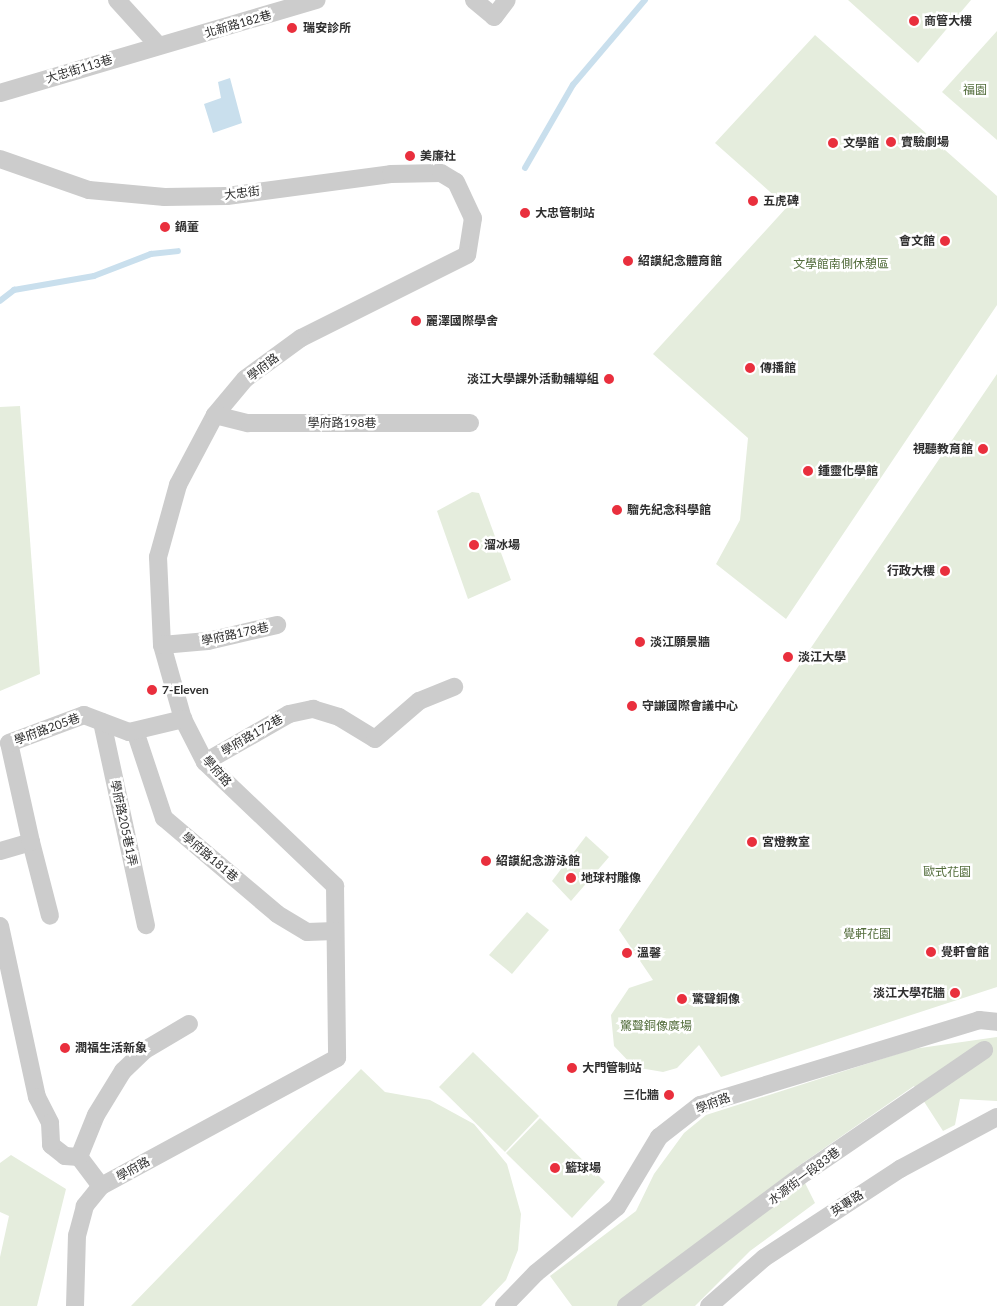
<!DOCTYPE html>
<meta charset="utf-8">
<style>
body{margin:0}
#map{position:relative;width:997px;height:1306px;overflow:hidden;background:#fff;font-family:Lato,"Noto Sans TC",sans-serif}
div>[style]{position:absolute}
.green>*{inset:0;background:#e5eddd}
.water>*{inset:0;background:#c9dfed}
.stream>*{height:5.5px;margin:-2.75px;padding:0 2.75px;transform-origin:2.75px;border-radius:2.75px;background:#c9dfed}
.street>*{height:18px;margin:-9px;padding:0 9px;transform-origin:9px;border-radius:9px;background:#ccc}
.dots>*{width:14px;height:14px;translate:-50% -50%;box-sizing:border-box;border:2px solid #fff;border-radius:50%}
span{translate:-50% -50%;white-space:nowrap;text-align:center;line-height:1.15;-webkit-text-stroke:5px #fff;paint-order:stroke}
.poi-label{font-size:12px;color:#2f2f2f;font-weight:700}
.left{translate:0 -50%;text-align:left}
.right{translate:-100% -50%;text-align:right}
.street-label{font-size:12px;color:#2f2f2f}
.park-label{font-size:12px;color:#526c3b}
</style>
<div id="map">
<div class="green">
<div style="clip-path:polygon(848px 0,971px 0,918px 63px)"></div>
<div style="clip-path:polygon(997px 31px,997px 140px,942px 92px)"></div>
<div style="clip-path:polygon(815px 35px,997px 196px,997px 305px,786px 619px,716px 564px,740px 520px,748px 438px,653px 354px,787px 207px,715px 143px)"></div>
<div style="clip-path:polygon(997px 374px,997px 987px,721px 1077px,699px 1045px,677px 1068px,663px 1072px,634px 1067px,614px 1046px,611px 1015px,629px 988px,653px 980px,619px 930px)"></div>
<div style="clip-path:polygon(20px 406px,40px 674px,0 691px,0 407px)"></div>
<div style="clip-path:polygon(472px 492px,479px 493px,511px 580px,468px 599px,437px 511px)"></div>
<div style="clip-path:polygon(586px 836px,609px 857px,571px 901px,552px 881px)"></div>
<div style="clip-path:polygon(527px 912px,549px 930px,512px 974px,489px 955px)"></div>
<div style="clip-path:polygon(997px 1037px,997px 1101px,960px 1099px,955px 1125px,943px 1131px,914px 1086px,797px 1167px,815px 1203px,750px 1251px,695px 1306px,572px 1306px,550px 1276px,636px 1211px,654px 1174px,684px 1133px,706px 1115px,913px 1049px)"></div>
<div style="clip-path:polygon(473px 1052px,539px 1116px,505px 1152px,439px 1087px)"></div>
<div style="clip-path:polygon(361px 1069px,385px 1092px,430px 1100px,474px 1124px,507px 1164px,521px 1214px,518px 1250px,506px 1280px,481px 1306px,131px 1306px)"></div>
<div style="clip-path:polygon(540px 1118px,605px 1182px,572px 1218px,506px 1153px)"></div>
<div style="clip-path:polygon(11px 1155px,66px 1189px,37px 1306px,0 1306px,0 1257px,9px 1216px,0 1212px,0 1163px)"></div>
</div>
<div class="water">
<div style="clip-path:polygon(230px 78px,242px 123px,213px 133px,204px 104px,221px 98px,218px 82px)"></div>
</div>
<div class="stream">
<div style="left:525px;top:168px;width:96px;rotate:-60deg"></div>
<div style="left:573px;top:85px;width:111px;rotate:-49.7deg"></div>
<div style="left:0;top:301px;width:18px;rotate:-38deg"></div>
<div style="left:14px;top:290px;width:81px;rotate:-9.9deg"></div>
<div style="left:94px;top:276px;width:61px;rotate:-21.1deg"></div>
<div style="left:151px;top:254px;width:27px;rotate:-6deg"></div>
</div>
<div class="street">
<div style="left:117px;top:0;width:61px;rotate:47.7deg"></div>
<div style="left:474px;top:0;width:26px;rotate:40deg"></div>
<div style="left:494px;top:17px;width:21px;rotate:-53deg"></div>
<div style="left:0;top:93px;width:330px;rotate:-16.4deg"></div>
<div style="left:0;top:159px;width:94px;rotate:19.2deg"></div>
<div style="left:89px;top:190px;width:76px;rotate:5.3deg"></div>
<div style="left:165px;top:197px;width:62px;rotate:-0.9deg"></div>
<div style="left:227px;top:196px;width:165px;rotate:-7.6deg"></div>
<div style="left:391px;top:174px;width:50px;rotate:-1.1deg"></div>
<div style="left:441px;top:173px;width:17px;rotate:31deg"></div>
<div style="left:456px;top:182px;width:40px;rotate:65deg"></div>
<div style="left:473px;top:218px;width:37px;rotate:99deg"></div>
<div style="left:467px;top:255px;width:186px;rotate:153.4deg"></div>
<div style="left:301px;top:338px;width:69px;rotate:143.8deg"></div>
<div style="left:245px;top:379px;width:47px;rotate:129.8deg"></div>
<div style="left:215px;top:415px;width:79px;rotate:117.9deg"></div>
<div style="left:178px;top:485px;width:75px;rotate:105.5deg"></div>
<div style="left:158px;top:557px;width:88px;rotate:87.4deg"></div>
<div style="left:162px;top:645px;width:77px;rotate:74.2deg"></div>
<div style="left:183px;top:719px;width:48px;rotate:62.9deg"></div>
<div style="left:205px;top:762px;width:180px;rotate:43.6deg"></div>
<div style="left:335px;top:886px;width:172px;rotate:89.3deg"></div>
<div style="left:337px;top:1058px;width:268px;rotate:151.5deg"></div>
<div style="left:101px;top:1186px;width:26px;rotate:129deg"></div>
<div style="left:85px;top:1206px;width:30px;rotate:105deg"></div>
<div style="left:77px;top:1235px;width:71px;rotate:91.6deg"></div>
<div style="left:215px;top:415px;width:34px;rotate:14deg"></div>
<div style="left:248px;top:423px;width:222px"></div>
<div style="left:162px;top:645px;width:46px;rotate:-5deg"></div>
<div style="left:208px;top:641px;width:71px;rotate:-13.1deg"></div>
<div style="left:102px;top:722px;width:208px;rotate:77.8deg"></div>
<div style="left:135px;top:731px;width:92px;rotate:71.6deg"></div>
<div style="left:164px;top:818px;width:148px;rotate:40.3deg"></div>
<div style="left:277px;top:914px;width:35px;rotate:31deg"></div>
<div style="left:307px;top:932px;width:28px;rotate:-2deg"></div>
<div style="left:205px;top:762px;width:97px;rotate:-29.7deg"></div>
<div style="left:289px;top:714px;width:25px;rotate:-12deg"></div>
<div style="left:313px;top:709px;width:27px;rotate:17deg"></div>
<div style="left:339px;top:717px;width:42px;rotate:31.4deg"></div>
<div style="left:375px;top:739px;width:58px;rotate:-40.8deg"></div>
<div style="left:419px;top:701px;width:38px;rotate:-22deg"></div>
<div style="left:31px;top:842px;width:76px;rotate:75.6deg"></div>
<div style="left:0;top:851px;width:32px;rotate:-16deg"></div>
<div style="left:31px;top:842px;width:101px;rotate:-102.5deg"></div>
<div style="left:9px;top:743px;width:80px;rotate:-20.5deg"></div>
<div style="left:84px;top:715px;width:48px;rotate:20.7deg"></div>
<div style="left:129px;top:732px;width:56px;rotate:-13.5deg"></div>
<div style="left:0;top:926px;width:175px;rotate:77.8deg"></div>
<div style="left:37px;top:1097px;width:29px;rotate:63deg"></div>
<div style="left:50px;top:1123px;width:22px;rotate:87deg"></div>
<div style="left:51px;top:1145px;width:18px;rotate:38deg"></div>
<div style="left:65px;top:1156px;width:14px;rotate:4deg"></div>
<div style="left:79px;top:1157px;width:36px;rotate:53deg"></div>
<div style="left:79px;top:1157px;width:45px;rotate:-68deg"></div>
<div style="left:96px;top:1115px;width:52px;rotate:-58.5deg"></div>
<div style="left:123px;top:1071px;width:30px;rotate:-44deg"></div>
<div style="left:145px;top:1050px;width:51px;rotate:-30.6deg"></div>
<div style="left:504px;top:1306px;width:46px;rotate:-45.9deg"></div>
<div style="left:536px;top:1273px;width:104px;rotate:-39.2deg"></div>
<div style="left:617px;top:1207px;width:82px;rotate:-59deg"></div>
<div style="left:659px;top:1137px;width:52px;rotate:-38deg"></div>
<div style="left:700px;top:1105px;width:292px;rotate:-16.9deg"></div>
<div style="left:979px;top:1020px;width:18px;rotate:6deg"></div>
<div style="left:626px;top:1306px;width:224px;rotate:-36.7deg"></div>
<div style="left:806px;top:1172px;width:216px;rotate:-34.4deg"></div>
<div style="left:709px;top:1306px;width:73px;rotate:-41.1deg"></div>
<div style="left:764px;top:1258px;width:163px;rotate:-33.2deg"></div>
<div style="left:900px;top:1169px;width:110px;rotate:-28.2deg"></div>
</div>
<div class="dots">
<div style="left:914px;top:21px;background:#e92f3d"></div>
<div style="left:292px;top:28px;background:#e92f3d"></div>
<div style="left:891px;top:142px;background:#e92f3d"></div>
<div style="left:833px;top:143px;background:#e92f3d"></div>
<div style="left:410px;top:156px;background:#e92f3d"></div>
<div style="left:753px;top:201px;background:#e92f3d"></div>
<div style="left:525px;top:213px;background:#e92f3d"></div>
<div style="left:165px;top:227px;background:#e92f3d"></div>
<div style="left:945px;top:241px;background:#e92f3d"></div>
<div style="left:628px;top:261px;background:#e92f3d"></div>
<div style="left:416px;top:321px;background:#e92f3d"></div>
<div style="left:750px;top:368px;background:#e92f3d"></div>
<div style="left:609px;top:379px;background:#e92f3d"></div>
<div style="left:983px;top:449px;background:#e92f3d"></div>
<div style="left:808px;top:471px;background:#e92f3d"></div>
<div style="left:617px;top:510px;background:#e92f3d"></div>
<div style="left:474px;top:545px;background:#e92f3d"></div>
<div style="left:945px;top:571px;background:#e92f3d"></div>
<div style="left:640px;top:642px;background:#e92f3d"></div>
<div style="left:788px;top:657px;background:#e92f3d"></div>
<div style="left:152px;top:690px;background:#e92f3d"></div>
<div style="left:632px;top:706px;background:#e92f3d"></div>
<div style="left:752px;top:842px;background:#e92f3d"></div>
<div style="left:486px;top:861px;background:#e92f3d"></div>
<div style="left:571px;top:878px;background:#e92f3d"></div>
<div style="left:931px;top:952px;background:#e92f3d"></div>
<div style="left:627px;top:953px;background:#e92f3d"></div>
<div style="left:955px;top:993px;background:#e92f3d"></div>
<div style="left:682px;top:999px;background:#e92f3d"></div>
<div style="left:65px;top:1048px;background:#e92f3d"></div>
<div style="left:572px;top:1068px;background:#e92f3d"></div>
<div style="left:669px;top:1095px;background:#e92f3d"></div>
<div style="left:555px;top:1168px;background:#e92f3d"></div>
</div>
<div class="poi-label">
<span class="left" style="left:924px;top:21px">商管大樓</span>
<span class="left" style="left:303px;top:28px">瑞安診所</span>
<span class="left" style="left:901px;top:142px">實驗劇場</span>
<span class="left" style="left:843px;top:143px">文學館</span>
<span class="left" style="left:420px;top:156px">美廉社</span>
<span class="left" style="left:763px;top:201px">五虎碑</span>
<span class="left" style="left:535px;top:213px">大忠管制站</span>
<span class="left" style="left:175px;top:227px">鍋董</span>
<span class="right" style="left:935px;top:241px">會文館</span>
<span class="left" style="left:638px;top:261px">紹謨紀念體育館</span>
<span class="left" style="left:426px;top:321px">麗澤國際學舍</span>
<span class="left" style="left:760px;top:368px">傳播館</span>
<span class="right" style="left:599px;top:379px">淡江大學課外活動輔導組</span>
<span class="right" style="left:973px;top:449px">視聽教育館</span>
<span class="left" style="left:818px;top:471px">鍾靈化學館</span>
<span class="left" style="left:627px;top:510px">騮先紀念科學館</span>
<span class="left" style="left:484px;top:545px">溜冰場</span>
<span class="right" style="left:935px;top:571px">行政大樓</span>
<span class="left" style="left:650px;top:642px">淡江願景牆</span>
<span class="left" style="left:798px;top:657px">淡江大學</span>
<span class="left" style="left:162px;top:690px">7-Eleven</span>
<span class="left" style="left:642px;top:706px">守謙國際會議中心</span>
<span class="left" style="left:762px;top:842px">宮燈教室</span>
<span class="left" style="left:496px;top:861px">紹謨紀念游泳館</span>
<span class="left" style="left:581px;top:878px">地球村雕像</span>
<span class="left" style="left:941px;top:952px">覺軒會館</span>
<span class="left" style="left:637px;top:953px">溫馨</span>
<span class="right" style="left:945px;top:993px">淡江大學花牆</span>
<span class="left" style="left:692px;top:999px">驚聲銅像</span>
<span class="left" style="left:75px;top:1048px">潤福生活新象</span>
<span class="left" style="left:582px;top:1068px">大門管制站</span>
<span class="right" style="left:659px;top:1095px">三化牆</span>
<span class="left" style="left:565px;top:1168px">籃球場</span>
</div>
<div class="street-label">
<span style="left:238px;top:24px;rotate:-16deg">北新路182巷</span>
<span style="left:79px;top:69px;rotate:-17deg">大忠街113巷</span>
<span style="left:242px;top:193px;rotate:-7deg">大忠街</span>
<span style="left:263px;top:367px;rotate:-38deg">學府路</span>
<span style="left:342px;top:423px">學府路198巷</span>
<span style="left:235px;top:634px;rotate:-12deg">學府路178巷</span>
<span style="left:47px;top:729px;rotate:-20deg">學府路205巷</span>
<span style="left:252px;top:735px;rotate:-30deg">學府路172巷</span>
<span style="left:217px;top:771px;rotate:48deg">學府路</span>
<span style="left:124px;top:823px;rotate:78deg">學府路205巷1弄</span>
<span style="left:210px;top:857px;rotate:40deg">學府路181巷</span>
<span style="left:713px;top:1103px;rotate:-21deg">學府路</span>
<span style="left:133px;top:1169px;rotate:-29deg">學府路</span>
<span style="left:804px;top:1176px;rotate:-37deg">水源街一段83巷</span>
<span style="left:847px;top:1203px;rotate:-33deg">英專路</span>
</div>
<div class="park-label">
<span style="left:975px;top:90px">福園</span>
<span style="left:841px;top:264px">文學館南側休憩區</span>
<span style="left:947px;top:872px">歐式花園</span>
<span style="left:867px;top:934px">覺軒花園</span>
<span style="left:656px;top:1026px">驚聲銅像廣場</span>
</div>
</div>
